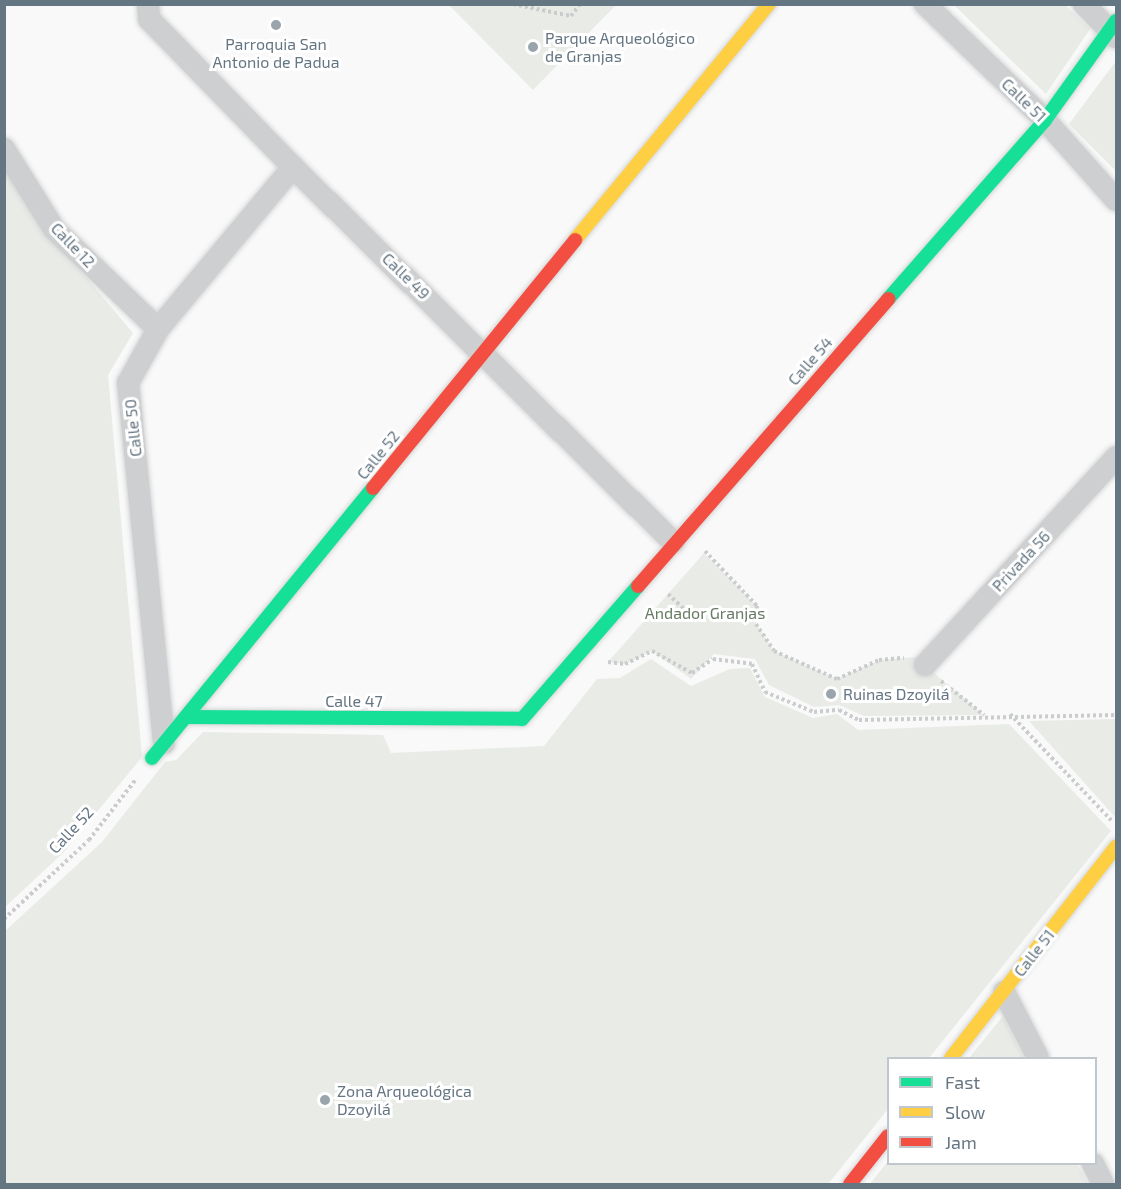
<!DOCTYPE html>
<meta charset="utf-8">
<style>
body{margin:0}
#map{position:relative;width:1121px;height:1189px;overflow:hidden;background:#f9f9f9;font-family:"Exo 2",sans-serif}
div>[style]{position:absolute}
.green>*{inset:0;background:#e8ebe6}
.path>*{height:4px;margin-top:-2px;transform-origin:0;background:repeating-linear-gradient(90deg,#cbcccd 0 3px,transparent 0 6px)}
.roads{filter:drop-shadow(0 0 2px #d5d6d7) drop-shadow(0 0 2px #d5d6d7)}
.street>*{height:22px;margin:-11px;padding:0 11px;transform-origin:11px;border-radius:11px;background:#cecfd0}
.fast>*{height:14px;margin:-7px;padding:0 7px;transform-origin:7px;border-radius:7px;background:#16e098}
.slow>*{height:14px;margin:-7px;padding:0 7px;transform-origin:7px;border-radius:7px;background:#ffcf43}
.jam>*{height:14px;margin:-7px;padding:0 7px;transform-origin:7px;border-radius:7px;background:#f24e42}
.dots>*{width:16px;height:16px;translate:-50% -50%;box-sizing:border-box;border:3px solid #fff;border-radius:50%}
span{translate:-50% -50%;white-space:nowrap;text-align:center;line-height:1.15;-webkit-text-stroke:6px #fff;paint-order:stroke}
.poi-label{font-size:16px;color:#657683}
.left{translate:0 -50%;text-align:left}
.street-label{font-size:16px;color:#657683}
.park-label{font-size:16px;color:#687a64}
.frame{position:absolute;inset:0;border:6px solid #657683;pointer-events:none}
.legend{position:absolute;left:887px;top:1057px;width:210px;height:108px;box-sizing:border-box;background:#fff;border:2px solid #c1c8cd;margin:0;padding:8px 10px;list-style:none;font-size:18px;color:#657683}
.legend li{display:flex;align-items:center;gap:12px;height:30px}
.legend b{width:30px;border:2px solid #c1c8cd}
</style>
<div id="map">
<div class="green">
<div style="clip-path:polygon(449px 5px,616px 5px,533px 90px)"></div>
<div style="clip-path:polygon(954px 5px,1065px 5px,1090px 29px,1046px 94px)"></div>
<div style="clip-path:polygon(1116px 61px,1116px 171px,1069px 124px)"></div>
<div style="clip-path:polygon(4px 165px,48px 232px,133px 333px,108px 375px,142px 757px,64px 852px,5px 907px)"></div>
<div style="clip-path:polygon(704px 553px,757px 606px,756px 623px,774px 651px,837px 679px,879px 660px,915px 657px,984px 715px,864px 716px,839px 705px,814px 707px,769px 685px,755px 659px,714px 654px,691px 679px,652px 651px,625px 664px,608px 662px)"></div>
<div style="clip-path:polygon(651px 659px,691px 686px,730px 669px,750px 668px,765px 697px,813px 718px,837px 714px,858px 730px,1009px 724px,1111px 831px,929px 1058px,888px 1058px,888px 1109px,828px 1184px,5px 1184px,5px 931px,102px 842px,165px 762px,176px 760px,203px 732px,383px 735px,391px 753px,544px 746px,597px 679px,620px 678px)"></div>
<div style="clip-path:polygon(1116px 719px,1116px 818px,1029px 721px)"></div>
<div style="clip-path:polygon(1003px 1016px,1024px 1058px,969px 1058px)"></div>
<div style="clip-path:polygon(888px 1161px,1077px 1164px,1088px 1184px,870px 1184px)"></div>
</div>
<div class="path">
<div style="left:513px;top:4px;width:59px;rotate:11.7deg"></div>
<div style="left:571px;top:16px;width:15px;rotate:-53deg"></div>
<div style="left:705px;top:551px;width:76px;rotate:46.6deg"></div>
<div style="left:757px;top:606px;width:18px;rotate:93deg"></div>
<div style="left:756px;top:624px;width:32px;rotate:56deg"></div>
<div style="left:774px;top:651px;width:69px;rotate:24deg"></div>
<div style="left:837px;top:679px;width:46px;rotate:-24.3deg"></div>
<div style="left:879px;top:660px;width:25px;rotate:-5deg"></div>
<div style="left:668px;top:594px;width:34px;rotate:43deg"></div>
<div style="left:608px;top:662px;width:17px;rotate:7deg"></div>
<div style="left:625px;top:664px;width:30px;rotate:-26deg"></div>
<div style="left:652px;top:651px;width:46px;rotate:28.8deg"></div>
<div style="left:692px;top:673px;width:25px;rotate:-34deg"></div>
<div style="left:713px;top:659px;width:39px;rotate:7deg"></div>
<div style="left:752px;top:664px;width:31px;rotate:65deg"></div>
<div style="left:765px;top:692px;width:53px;rotate:22.2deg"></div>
<div style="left:814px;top:712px;width:25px;rotate:-5deg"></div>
<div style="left:839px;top:710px;width:22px;rotate:27deg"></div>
<div style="left:859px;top:720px;width:257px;rotate:-1.1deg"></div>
<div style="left:941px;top:681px;width:55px;rotate:38.3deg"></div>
<div style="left:1010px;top:714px;width:148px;rotate:46.4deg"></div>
<div style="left:4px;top:919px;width:116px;rotate:-42.9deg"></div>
<div style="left:89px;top:840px;width:78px;rotate:-52.3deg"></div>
</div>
<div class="roads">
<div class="street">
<div style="left:148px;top:4px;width:15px;rotate:86deg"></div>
<div style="left:149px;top:19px;width:206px;rotate:45.8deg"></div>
<div style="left:293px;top:167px;width:534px;rotate:44.62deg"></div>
<div style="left:925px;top:4px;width:167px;rotate:44deg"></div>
<div style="left:1045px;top:120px;width:107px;rotate:48.4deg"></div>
<div style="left:1084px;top:4px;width:46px;rotate:45.9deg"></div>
<div style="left:4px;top:149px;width:94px;rotate:58deg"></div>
<div style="left:54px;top:229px;width:144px;rotate:43.9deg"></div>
<div style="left:925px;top:665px;width:282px;rotate:-47.4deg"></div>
<div style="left:164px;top:743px;width:362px;rotate:-95.7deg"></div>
<div style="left:128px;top:383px;width:62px;rotate:-60.9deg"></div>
<div style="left:158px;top:329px;width:211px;rotate:-50.2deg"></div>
<div style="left:1004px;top:992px;width:74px;rotate:62.7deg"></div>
<div style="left:1093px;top:1164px;width:22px;rotate:63deg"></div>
</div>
<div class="fast">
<div style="left:888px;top:299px;width:238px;rotate:-48.7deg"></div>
<div style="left:1045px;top:120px;width:122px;rotate:-54.4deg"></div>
<div style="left:186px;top:717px;width:336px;rotate:0.3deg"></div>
<div style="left:522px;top:719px;width:176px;rotate:-48.9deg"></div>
<div style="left:152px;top:758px;width:349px;rotate:-50.7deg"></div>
</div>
<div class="slow">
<div style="left:575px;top:240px;width:306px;rotate:-50.6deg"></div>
<div style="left:951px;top:1058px;width:268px;rotate:-52deg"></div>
</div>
<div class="jam">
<div style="left:373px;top:488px;width:320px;rotate:-50.8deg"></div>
<div style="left:638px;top:586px;width:381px;rotate:-48.9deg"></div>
<div style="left:850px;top:1184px;width:61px;rotate:-51.6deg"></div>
</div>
</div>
<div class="dots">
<div style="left:276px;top:25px;background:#99a4ac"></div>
<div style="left:533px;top:47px;background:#99a4ac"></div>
<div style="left:831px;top:694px;background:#99a4ac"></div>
<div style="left:325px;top:1100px;background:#99a4ac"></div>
</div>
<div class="poi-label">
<span class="left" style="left:545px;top:47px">Parque Arqueológico<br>de Granjas</span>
<span style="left:276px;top:53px">Parroquia San<br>Antonio de Padua</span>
<span class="left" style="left:843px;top:694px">Ruinas Dzoyilá</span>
<span class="left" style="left:337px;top:1100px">Zona Arqueológica<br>Dzoyilá</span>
</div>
<div class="street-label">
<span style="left:1024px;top:100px;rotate:44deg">Calle 51</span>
<span style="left:73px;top:245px;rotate:46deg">Calle 12</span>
<span style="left:406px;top:276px;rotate:44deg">Calle 49</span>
<span style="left:810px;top:361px;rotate:-49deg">Calle 54</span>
<span style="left:133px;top:428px;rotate:-96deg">Calle 50</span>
<span style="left:378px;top:455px;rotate:-51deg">Calle 52</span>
<span style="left:1021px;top:561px;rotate:-47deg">Privada 56</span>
<span style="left:354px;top:701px">Calle 47</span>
<span style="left:71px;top:830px;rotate:-47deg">Calle 52</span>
<span style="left:1034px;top:953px;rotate:-52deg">Calle 51</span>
</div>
<div class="park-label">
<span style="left:705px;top:613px">Andador Granjas</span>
</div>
<div class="frame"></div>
<ul class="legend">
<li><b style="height:8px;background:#16e098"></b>Fast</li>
<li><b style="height:8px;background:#ffcf43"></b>Slow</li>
<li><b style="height:8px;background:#f24e42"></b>Jam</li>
</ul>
</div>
